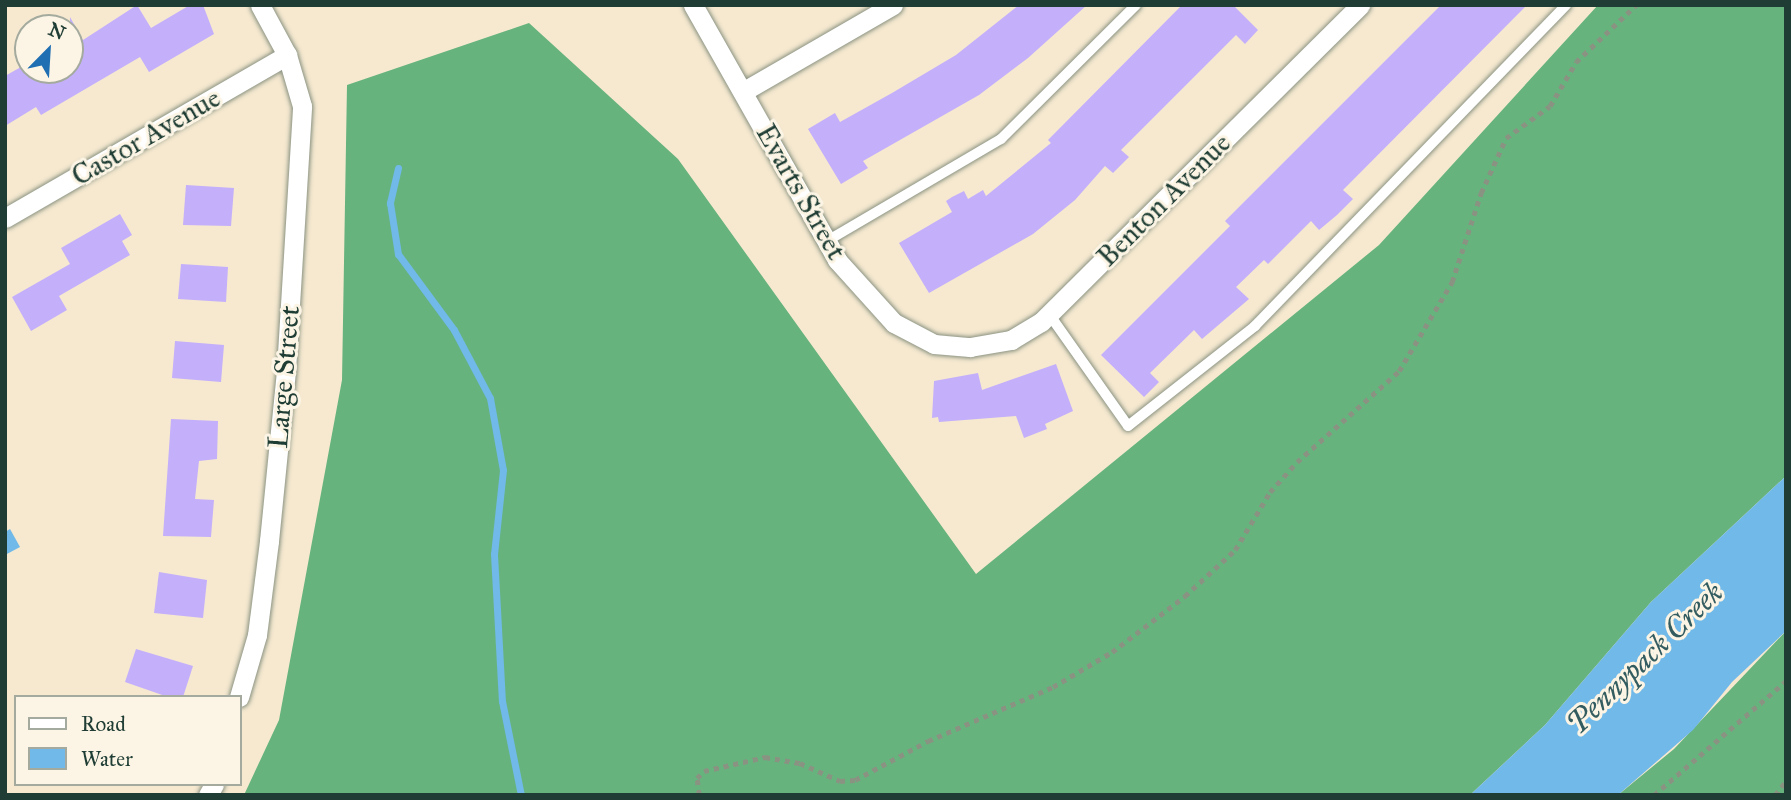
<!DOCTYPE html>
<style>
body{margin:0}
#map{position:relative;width:1791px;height:800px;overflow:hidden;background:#f6e9d0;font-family:"IM FELL Great Primer",serif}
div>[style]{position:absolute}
.forest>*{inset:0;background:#66b37e}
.water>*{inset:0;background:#70b9e8}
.stream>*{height:7px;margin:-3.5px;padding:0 3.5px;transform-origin:3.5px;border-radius:3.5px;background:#70b9e8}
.building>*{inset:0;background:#c4affb}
.path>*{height:4.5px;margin-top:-2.25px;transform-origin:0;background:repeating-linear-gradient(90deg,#8a9382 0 5px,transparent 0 10px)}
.roads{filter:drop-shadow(0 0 2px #8a9382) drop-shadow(0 0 2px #8a9382)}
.lane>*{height:10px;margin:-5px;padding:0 5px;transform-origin:5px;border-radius:5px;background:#fff}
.street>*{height:19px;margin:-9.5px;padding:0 9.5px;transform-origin:9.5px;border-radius:9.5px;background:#fff}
span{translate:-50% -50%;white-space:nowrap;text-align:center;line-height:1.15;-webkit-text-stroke:6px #fcf5e5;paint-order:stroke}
.street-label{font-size:28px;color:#1f3d34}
.water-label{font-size:30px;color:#335c61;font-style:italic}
.frame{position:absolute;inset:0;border:7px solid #1f3d34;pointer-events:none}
.legend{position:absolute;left:14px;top:695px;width:228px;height:91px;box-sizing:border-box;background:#fcf5e5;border:2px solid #a4ab9e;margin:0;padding:9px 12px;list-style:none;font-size:21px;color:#1f3d34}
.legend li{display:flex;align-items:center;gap:14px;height:35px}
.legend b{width:35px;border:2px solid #a4ab9e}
.north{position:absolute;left:14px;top:14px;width:70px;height:70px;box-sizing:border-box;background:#fcf5e5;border:2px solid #a4ab9e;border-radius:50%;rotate:24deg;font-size:19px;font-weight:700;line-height:28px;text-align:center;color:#1f3d34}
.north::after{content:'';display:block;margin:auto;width:24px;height:32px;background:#1f6fb2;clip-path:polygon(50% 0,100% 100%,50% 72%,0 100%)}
</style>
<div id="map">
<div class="forest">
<div style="clip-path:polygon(1598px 5px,1786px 5px,1786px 476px,1651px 602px,1545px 725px,1470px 795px,244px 795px,279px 720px,342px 380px,347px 85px,529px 23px,678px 159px,976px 574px,1379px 245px)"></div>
<div style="clip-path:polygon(1786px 631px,1786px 795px,1618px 795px,1674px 749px)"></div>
</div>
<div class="water">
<div style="clip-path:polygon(1786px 476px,1786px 631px,1732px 682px,1693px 730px,1618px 795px,1470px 795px,1545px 725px,1651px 602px)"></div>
<div style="clip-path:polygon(10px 529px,20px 547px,5px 555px,5px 532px)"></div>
</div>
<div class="stream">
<div style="left:398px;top:168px;width:36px;rotate:103deg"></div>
<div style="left:390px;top:203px;width:52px;rotate:81.1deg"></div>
<div style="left:398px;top:254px;width:94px;rotate:53.6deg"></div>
<div style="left:454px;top:330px;width:77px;rotate:62.1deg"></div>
<div style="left:490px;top:398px;width:73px;rotate:79.8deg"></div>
<div style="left:503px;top:470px;width:84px;rotate:96.1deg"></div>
<div style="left:494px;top:554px;width:147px;rotate:86.9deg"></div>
<div style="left:502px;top:701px;width:96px;rotate:78.6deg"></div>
</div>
<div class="building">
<div style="clip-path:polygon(137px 5px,151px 28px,190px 5px,203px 5px,214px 34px,149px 72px,140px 57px,41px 115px,36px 107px,5px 126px,5px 76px,28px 63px,28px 70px,70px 70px,70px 17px,83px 40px)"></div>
<div style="clip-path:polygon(1019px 5px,1087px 5px,1028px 58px,979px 95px,863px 161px,868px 168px,841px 184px,808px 129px,835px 113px,840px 122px,892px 93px,956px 55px)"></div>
<div style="clip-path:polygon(1182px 5px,1233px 5px,1258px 30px,1245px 44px,1236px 35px,1121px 150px,1129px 157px,1113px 173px,1105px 166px,1075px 200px,1033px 234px,929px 293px,899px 243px,952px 212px,946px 201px,952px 197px,964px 191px,968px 199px,983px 190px,986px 196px,1051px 143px,1048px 140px)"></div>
<div style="clip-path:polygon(1441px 5px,1527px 5px,1343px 190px,1353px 199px,1337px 215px,1319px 230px,1311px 221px,1268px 264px,1264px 260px,1236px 287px,1249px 299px,1202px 339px,1194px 330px,1150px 373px,1159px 382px,1144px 397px,1101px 355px,1230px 226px,1225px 221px)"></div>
<div style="clip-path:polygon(186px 185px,234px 188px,231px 226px,183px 225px)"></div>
<div style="clip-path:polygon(120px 214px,132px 235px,122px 241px,130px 255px,59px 296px,67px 310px,31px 331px,12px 297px,70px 264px,61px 248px)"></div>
<div style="clip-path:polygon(181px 264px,228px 267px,226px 302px,178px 299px)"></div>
<div style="clip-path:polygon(175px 341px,224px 345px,221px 382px,172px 378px)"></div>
<div style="clip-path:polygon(1056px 364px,1073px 411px,1045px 424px,1047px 429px,1024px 438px,1016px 416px,939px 422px,938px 417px,932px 418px,934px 381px,978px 373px,982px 390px)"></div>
<div style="clip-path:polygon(171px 419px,218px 421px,217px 459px,199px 461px,195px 499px,214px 500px,211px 537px,163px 536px)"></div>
<div style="clip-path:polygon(159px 572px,207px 580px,203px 618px,154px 613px)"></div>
<div style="clip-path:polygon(136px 649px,193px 666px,183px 697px,168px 697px,125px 682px)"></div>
</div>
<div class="path">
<div style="left:699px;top:795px;width:17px;rotate:-97deg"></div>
<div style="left:697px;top:778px;width:10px;rotate:-45deg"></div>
<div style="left:704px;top:771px;width:63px;rotate:-12.9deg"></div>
<div style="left:765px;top:757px;width:36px;rotate:10deg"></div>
<div style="left:800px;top:763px;width:44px;rotate:24.2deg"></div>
<div style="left:840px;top:781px;width:15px;rotate:-4deg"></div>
<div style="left:855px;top:780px;width:83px;rotate:-28.1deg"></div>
<div style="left:928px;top:741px;width:136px;rotate:-23.4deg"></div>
<div style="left:1053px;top:687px;width:69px;rotate:-30.7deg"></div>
<div style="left:1112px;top:652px;width:92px;rotate:-37.5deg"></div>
<div style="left:1185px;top:596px;width:68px;rotate:-42.6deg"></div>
<div style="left:1235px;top:550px;width:68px;rotate:-58.9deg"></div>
<div style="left:1270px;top:492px;width:40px;rotate:-48deg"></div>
<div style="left:1297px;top:462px;width:137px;rotate:-41.7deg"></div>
<div style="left:1399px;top:371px;width:104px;rotate:-59.2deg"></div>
<div style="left:1452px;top:282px;width:94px;rotate:-72deg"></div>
<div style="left:1481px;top:193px;width:60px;rotate:-65.6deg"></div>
<div style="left:1506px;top:138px;width:54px;rotate:-36deg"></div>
<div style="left:1550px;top:106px;width:51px;rotate:-59.4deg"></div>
<div style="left:1576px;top:62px;width:83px;rotate:-43.5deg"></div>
<div style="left:1654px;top:795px;width:174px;rotate:-40.8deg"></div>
<div style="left:1775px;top:795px;width:18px;rotate:-52deg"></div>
</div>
<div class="roads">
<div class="lane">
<div style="left:827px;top:241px;width:202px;rotate:-30.4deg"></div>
<div style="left:1001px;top:139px;width:190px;rotate:-44.8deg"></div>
<div style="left:1049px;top:314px;width:137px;rotate:54.8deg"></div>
<div style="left:1128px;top:426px;width:162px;rotate:-38.2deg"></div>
<div style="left:1255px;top:326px;width:447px;rotate:-45.9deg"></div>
</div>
<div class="street">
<div style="left:693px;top:5px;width:293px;rotate:60.5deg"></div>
<div style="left:837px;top:260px;width:85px;rotate:47.9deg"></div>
<div style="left:894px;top:323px;width:45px;rotate:27.7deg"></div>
<div style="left:934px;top:344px;width:36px;rotate:5deg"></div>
<div style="left:970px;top:347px;width:42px;rotate:-9.7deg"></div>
<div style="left:1011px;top:340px;width:35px;rotate:-31deg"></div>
<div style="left:1041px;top:322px;width:450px;rotate:-44.8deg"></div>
<div style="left:744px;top:91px;width:172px;rotate:-30deg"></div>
<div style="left:5px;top:218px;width:326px;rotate:-30deg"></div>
<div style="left:239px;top:697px;width:65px;rotate:-73.8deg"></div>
<div style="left:257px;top:635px;width:95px;rotate:-82.7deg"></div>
<div style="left:269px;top:541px;width:172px;rotate:-84.3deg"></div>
<div style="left:286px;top:370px;width:264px;rotate:-86.5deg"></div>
<div style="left:302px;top:106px;width:53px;rotate:-106.4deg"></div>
<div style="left:287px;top:55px;width:57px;rotate:-118.4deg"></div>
<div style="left:208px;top:795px;width:13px;rotate:-61deg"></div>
</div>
</div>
<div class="street-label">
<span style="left:146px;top:137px;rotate:-30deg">Castor Avenue</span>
<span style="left:801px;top:192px;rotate:60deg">Evarts Street</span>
<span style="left:1164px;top:200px;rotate:-45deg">Benton Avenue</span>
<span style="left:284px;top:377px;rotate:-85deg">Large Street</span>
</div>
<div class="water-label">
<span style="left:1645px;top:658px;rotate:-44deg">Pennypack Creek</span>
</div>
<div class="frame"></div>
<ul class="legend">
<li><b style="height:9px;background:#fff"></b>Road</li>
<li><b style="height:19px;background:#70b9e8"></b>Water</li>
</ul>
<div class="north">N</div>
</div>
